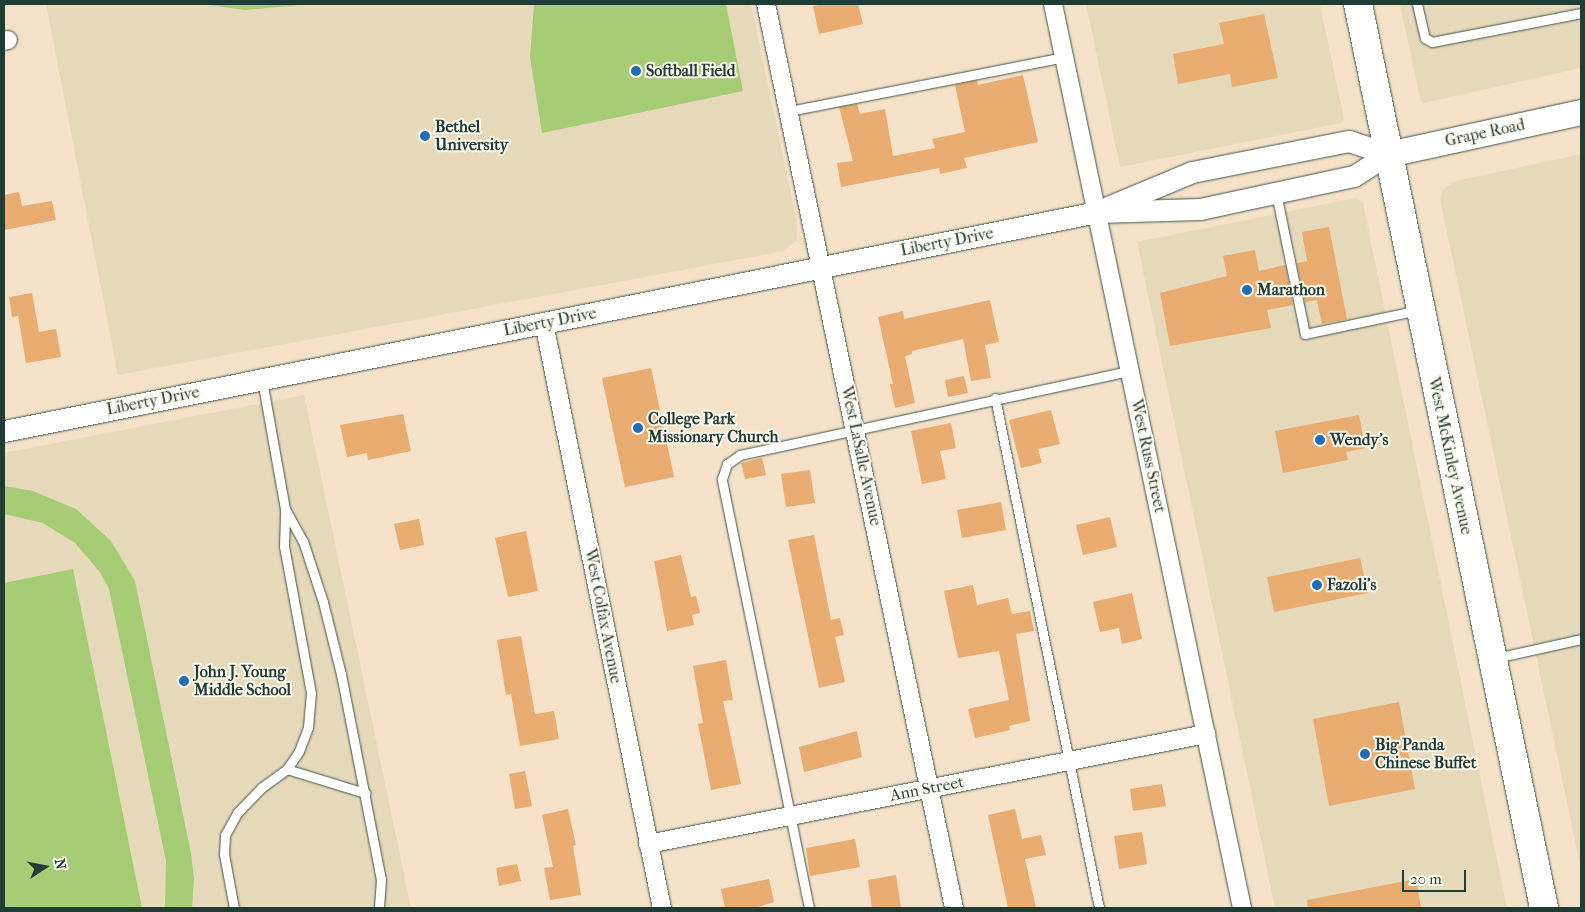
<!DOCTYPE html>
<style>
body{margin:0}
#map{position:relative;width:1585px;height:912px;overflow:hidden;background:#f5e2c8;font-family:"IM FELL French Canon",serif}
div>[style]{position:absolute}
.built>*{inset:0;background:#e7daba}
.green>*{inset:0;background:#a6cc76}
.building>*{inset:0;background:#e9ac71}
.roads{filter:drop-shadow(0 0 1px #3f564a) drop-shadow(0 0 1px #3f564a)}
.service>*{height:9px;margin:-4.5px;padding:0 4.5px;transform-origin:4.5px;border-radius:4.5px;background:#fff}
.minor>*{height:18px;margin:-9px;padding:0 9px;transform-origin:9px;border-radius:9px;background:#fff}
.tertiary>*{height:21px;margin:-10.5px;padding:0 10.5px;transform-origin:10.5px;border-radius:10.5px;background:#fff}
.secondary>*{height:25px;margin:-12.5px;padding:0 12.5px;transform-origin:12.5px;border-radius:12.5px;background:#fff}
.primary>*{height:28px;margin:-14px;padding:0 14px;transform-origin:14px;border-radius:14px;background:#fff}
.dots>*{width:14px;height:14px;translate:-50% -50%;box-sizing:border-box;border:2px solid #fbf7ec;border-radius:50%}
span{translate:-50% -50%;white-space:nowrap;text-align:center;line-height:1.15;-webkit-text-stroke:4px #fbf7ec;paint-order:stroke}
.poi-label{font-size:16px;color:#1f3d34;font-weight:700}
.left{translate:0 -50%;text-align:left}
.street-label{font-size:16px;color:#1f3d34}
.frame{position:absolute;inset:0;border:5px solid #1f3d34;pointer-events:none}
.north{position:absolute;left:20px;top:842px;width:50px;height:50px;-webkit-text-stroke:4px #fbf7ec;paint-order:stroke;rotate:79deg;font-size:14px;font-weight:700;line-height:20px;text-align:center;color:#1f3d34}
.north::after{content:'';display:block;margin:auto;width:18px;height:22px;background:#1f3d34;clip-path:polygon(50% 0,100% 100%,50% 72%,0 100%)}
.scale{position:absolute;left:1402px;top:870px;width:64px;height:22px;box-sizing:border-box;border:2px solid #1f3d34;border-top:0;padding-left:6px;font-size:15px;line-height:18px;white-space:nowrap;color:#1f3d34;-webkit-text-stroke:4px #fbf7ec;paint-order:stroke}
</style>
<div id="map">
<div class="built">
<div style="clip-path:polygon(46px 4px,751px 4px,797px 222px,797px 240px,784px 251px,118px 375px)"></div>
<div style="clip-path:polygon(1086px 4px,1320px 4px,1344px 119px,1341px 123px,1120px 167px)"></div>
<div style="clip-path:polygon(1400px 4px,1581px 4px,1581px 68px,1424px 103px,1420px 99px)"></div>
<div style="clip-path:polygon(1581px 154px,1581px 869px,1440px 199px,1444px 188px,1456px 181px)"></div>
<div style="clip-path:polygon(1356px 198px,1363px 203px,1507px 908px,1275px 908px,1137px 242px)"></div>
<div style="clip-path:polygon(304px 395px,411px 908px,4px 908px,4px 453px)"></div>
</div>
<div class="green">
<div style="clip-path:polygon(203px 4px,309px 4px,245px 10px)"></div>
<div style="clip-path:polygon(534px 4px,726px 4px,743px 91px,542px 133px,530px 57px)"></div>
<div style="clip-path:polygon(4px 486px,33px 491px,76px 509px,111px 541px,135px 581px,191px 853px,194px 879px,192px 908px,165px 908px,166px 861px,109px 589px,100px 572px,75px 543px,43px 523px,4px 514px)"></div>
<div style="clip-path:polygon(73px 569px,142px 908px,4px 908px,4px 583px)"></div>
</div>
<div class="building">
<div style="clip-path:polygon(824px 4px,858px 4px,863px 24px,819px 34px,813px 6px)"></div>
<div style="clip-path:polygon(1264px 14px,1278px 78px,1232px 87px,1230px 74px,1178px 84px,1173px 54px,1224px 44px,1219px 23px)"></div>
<div style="clip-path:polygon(1023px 75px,1038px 142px,964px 158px,967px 168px,940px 174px,939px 168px,841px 187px,837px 163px,853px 161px,839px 107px,857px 104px,860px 114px,885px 109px,893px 156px,935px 148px,932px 139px,965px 132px,955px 85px,977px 80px,978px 85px)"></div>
<div style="clip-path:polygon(19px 192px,22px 206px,52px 201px,56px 220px,4px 230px,4px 195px)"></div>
<div style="clip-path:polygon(1329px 227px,1347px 319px,1322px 324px,1317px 300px,1305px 302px,1297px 263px,1307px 261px,1302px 232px)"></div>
<div style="clip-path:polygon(1255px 250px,1259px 271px,1285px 265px,1293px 305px,1267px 310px,1271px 328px,1170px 346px,1160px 293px,1227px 276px,1223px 256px)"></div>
<div style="clip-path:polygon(32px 293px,39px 332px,56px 329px,61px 357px,26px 363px,18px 316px,12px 317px,9px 297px)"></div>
<div style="clip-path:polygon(990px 300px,999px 342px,985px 345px,991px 378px,971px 381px,963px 339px,912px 351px,912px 354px,905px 356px,915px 403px,895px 408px,890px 384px,893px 384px,878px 317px,903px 311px,904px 319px)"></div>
<div style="clip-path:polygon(651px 368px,674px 477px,625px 487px,602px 378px)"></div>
<div style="clip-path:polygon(964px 376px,968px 393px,948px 397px,945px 380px)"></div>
<div style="clip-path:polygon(1051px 410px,1060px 444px,1038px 449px,1042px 463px,1021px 468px,1009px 420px)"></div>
<div style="clip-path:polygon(403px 414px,411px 451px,368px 460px,367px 453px,347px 457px,340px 425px)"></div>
<div style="clip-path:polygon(1359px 415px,1365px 448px,1346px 452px,1348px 460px,1283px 473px,1275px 431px)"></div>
<div style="clip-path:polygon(951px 423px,956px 448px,940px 451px,946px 479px,922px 484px,911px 431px)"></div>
<div style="clip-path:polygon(762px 458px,766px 475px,745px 479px,741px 463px)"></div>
<div style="clip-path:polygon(810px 470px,815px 503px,786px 507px,781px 474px)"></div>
<div style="clip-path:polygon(1001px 502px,1006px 530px,962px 538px,957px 510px)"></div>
<div style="clip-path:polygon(1110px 517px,1117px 547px,1083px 555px,1076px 525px)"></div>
<div style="clip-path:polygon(419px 519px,424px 545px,400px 550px,394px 524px)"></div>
<div style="clip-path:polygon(526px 531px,538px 591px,508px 597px,495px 538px)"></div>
<div style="clip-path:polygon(814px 535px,831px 620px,840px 618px,844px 635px,835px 637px,845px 682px,819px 688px,788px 540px)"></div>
<div style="clip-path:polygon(681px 555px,691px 597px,696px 596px,700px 613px,692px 615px,694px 625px,667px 631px,654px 561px)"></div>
<div style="clip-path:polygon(1360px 558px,1368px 593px,1274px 612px,1267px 577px)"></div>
<div style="clip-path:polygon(973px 585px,977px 605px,1008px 598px,1012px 614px,1030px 611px,1034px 631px,1016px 634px,1030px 721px,1009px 726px,1010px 730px,975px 738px,968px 709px,1009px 700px,999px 651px,958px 658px,944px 591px)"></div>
<div style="clip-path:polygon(1132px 593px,1142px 639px,1122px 644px,1119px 628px,1100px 632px,1093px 602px)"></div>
<div style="clip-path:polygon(521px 636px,535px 714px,554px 711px,559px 739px,520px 746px,511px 694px,506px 695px,497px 640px)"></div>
<div style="clip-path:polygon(726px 660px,733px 700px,723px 701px,741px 784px,711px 790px,698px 724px,703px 723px,693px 666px)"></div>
<div style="clip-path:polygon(1399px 702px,1415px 789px,1329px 806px,1313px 719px)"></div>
<div style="clip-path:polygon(857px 731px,862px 757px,804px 772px,799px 747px)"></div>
<div style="clip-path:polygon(525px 771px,532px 806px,515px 809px,509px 774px)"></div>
<div style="clip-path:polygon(1162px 784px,1166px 806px,1133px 811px,1130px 789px)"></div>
<div style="clip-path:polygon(568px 809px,576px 845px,573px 846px,581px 895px,550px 900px,544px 868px,553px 867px,542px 815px)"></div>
<div style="clip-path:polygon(1015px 809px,1022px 839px,1041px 835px,1046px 855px,1025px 859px,1036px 908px,1008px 908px,988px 815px)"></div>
<div style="clip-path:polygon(1142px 832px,1147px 864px,1119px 869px,1114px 836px)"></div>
<div style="clip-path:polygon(855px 839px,860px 867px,810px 876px,806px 848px)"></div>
<div style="clip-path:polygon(517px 864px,521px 881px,499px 886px,496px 868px)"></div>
<div style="clip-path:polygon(896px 875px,901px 908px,872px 908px,868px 880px)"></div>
<div style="clip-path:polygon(769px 879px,774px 902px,755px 908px,725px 908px,721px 889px)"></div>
<div style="clip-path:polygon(1416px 879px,1421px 908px,1308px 908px,1307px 900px)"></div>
</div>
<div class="roads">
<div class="service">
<div style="left:1417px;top:4px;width:35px;rotate:77deg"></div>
<div style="left:1425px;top:38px;width:8px;rotate:30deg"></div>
<div style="left:1432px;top:42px;width:152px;rotate:-11deg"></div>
<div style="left:789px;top:111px;width:280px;rotate:-11.1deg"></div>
<div style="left:1276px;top:193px;width:144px;rotate:78.4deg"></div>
<div style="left:1305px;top:334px;width:116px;rotate:-11.9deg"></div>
<div style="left:995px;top:398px;width:520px;rotate:78.47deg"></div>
<div style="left:285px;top:509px;width:37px;rotate:61deg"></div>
<div style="left:303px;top:541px;width:64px;rotate:71.8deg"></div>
<div style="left:323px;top:602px;width:74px;rotate:76deg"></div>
<div style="left:341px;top:674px;width:209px;rotate:79deg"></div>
<div style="left:381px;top:879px;width:29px;rotate:94deg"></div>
<div style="left:1496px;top:658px;width:87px;rotate:-12.6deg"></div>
<div style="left:287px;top:769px;width:82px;rotate:17.1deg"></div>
<div style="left:234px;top:908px;width:55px;rotate:-100.5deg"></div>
<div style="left:224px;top:854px;width:19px;rotate:-87deg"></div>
<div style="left:225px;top:835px;width:25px;rotate:-61deg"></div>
<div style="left:237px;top:813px;width:35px;rotate:-46deg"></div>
<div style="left:261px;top:788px;width:32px;rotate:-36deg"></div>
<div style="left:287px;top:769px;width:22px;rotate:-56deg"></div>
<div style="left:299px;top:751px;width:26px;rotate:-69deg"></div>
<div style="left:308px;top:727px;width:34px;rotate:-85deg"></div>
<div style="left:311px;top:693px;width:149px;rotate:-100.4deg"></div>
<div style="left:284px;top:546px;width:37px;rotate:-88deg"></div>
<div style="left:285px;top:509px;width:131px;rotate:-100.1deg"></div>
<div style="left:809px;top:908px;width:438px;rotate:-101.5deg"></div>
<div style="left:722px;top:479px;width:16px;rotate:-72deg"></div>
<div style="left:727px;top:464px;width:16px;rotate:-35deg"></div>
<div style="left:740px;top:455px;width:399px;rotate:-12.2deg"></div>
</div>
<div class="minor">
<div style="left:766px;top:4px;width:923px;rotate:78.25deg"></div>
<div style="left:1053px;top:4px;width:924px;rotate:78.19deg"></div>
<div style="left:4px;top:41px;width:4px;rotate:-14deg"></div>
<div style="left:544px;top:323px;width:597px;rotate:78.6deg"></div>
<div style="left:648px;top:844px;width:569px;rotate:-11.15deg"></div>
</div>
<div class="tertiary">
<div style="left:1108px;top:207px;width:91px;rotate:-22.6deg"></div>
<div style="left:1192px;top:172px;width:160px;rotate:-11.2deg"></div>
<div style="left:1349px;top:141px;width:41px;rotate:18.4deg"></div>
<div style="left:4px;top:431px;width:1115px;rotate:-11.33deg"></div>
<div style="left:1097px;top:212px;width:103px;rotate:-1.7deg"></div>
<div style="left:1200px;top:209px;width:157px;rotate:-12.1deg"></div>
<div style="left:1354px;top:176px;width:40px;rotate:-32.9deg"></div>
</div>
<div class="secondary">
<div style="left:1388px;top:154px;width:198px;rotate:-12.3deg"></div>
</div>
<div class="primary">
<div style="left:1358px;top:4px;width:923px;rotate:78.37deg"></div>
</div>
</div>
<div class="dots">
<div style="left:636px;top:71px;background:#1f6fb2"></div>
<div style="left:425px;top:136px;background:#1f6fb2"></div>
<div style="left:1247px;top:290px;background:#1f6fb2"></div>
<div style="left:638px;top:428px;background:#1f6fb2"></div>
<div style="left:1320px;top:440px;background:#1f6fb2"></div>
<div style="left:1317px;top:585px;background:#1f6fb2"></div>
<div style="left:184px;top:681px;background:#1f6fb2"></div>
<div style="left:1365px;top:754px;background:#1f6fb2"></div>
</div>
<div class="poi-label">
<span class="left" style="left:646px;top:71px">Softball Field</span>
<span class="left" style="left:435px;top:136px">Bethel<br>University</span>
<span class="left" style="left:1257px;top:290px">Marathon</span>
<span class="left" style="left:648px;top:428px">College Park<br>Missionary Church</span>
<span class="left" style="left:1330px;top:440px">Wendy's</span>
<span class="left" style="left:1327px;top:585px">Fazoli's</span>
<span class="left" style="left:194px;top:681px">John J. Young<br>Middle School</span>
<span class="left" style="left:1375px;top:754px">Big Panda<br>Chinese Buffet</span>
</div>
<div class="street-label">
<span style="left:1485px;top:133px;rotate:-12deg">Grape Road</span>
<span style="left:947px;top:242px;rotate:-11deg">Liberty Drive</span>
<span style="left:550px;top:322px;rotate:-11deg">Liberty Drive</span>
<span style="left:153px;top:401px;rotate:-11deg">Liberty Drive</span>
<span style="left:861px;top:456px;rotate:78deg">West LaSalle Avenue</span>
<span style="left:1148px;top:456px;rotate:78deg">West Russ Street</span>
<span style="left:1450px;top:456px;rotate:78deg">West McKinley Avenue</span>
<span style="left:603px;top:616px;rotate:79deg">West Colfax Avenue</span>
<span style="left:927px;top:789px;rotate:-11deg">Ann Street</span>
</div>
<div class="frame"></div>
<div class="north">N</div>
<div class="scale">20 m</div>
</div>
